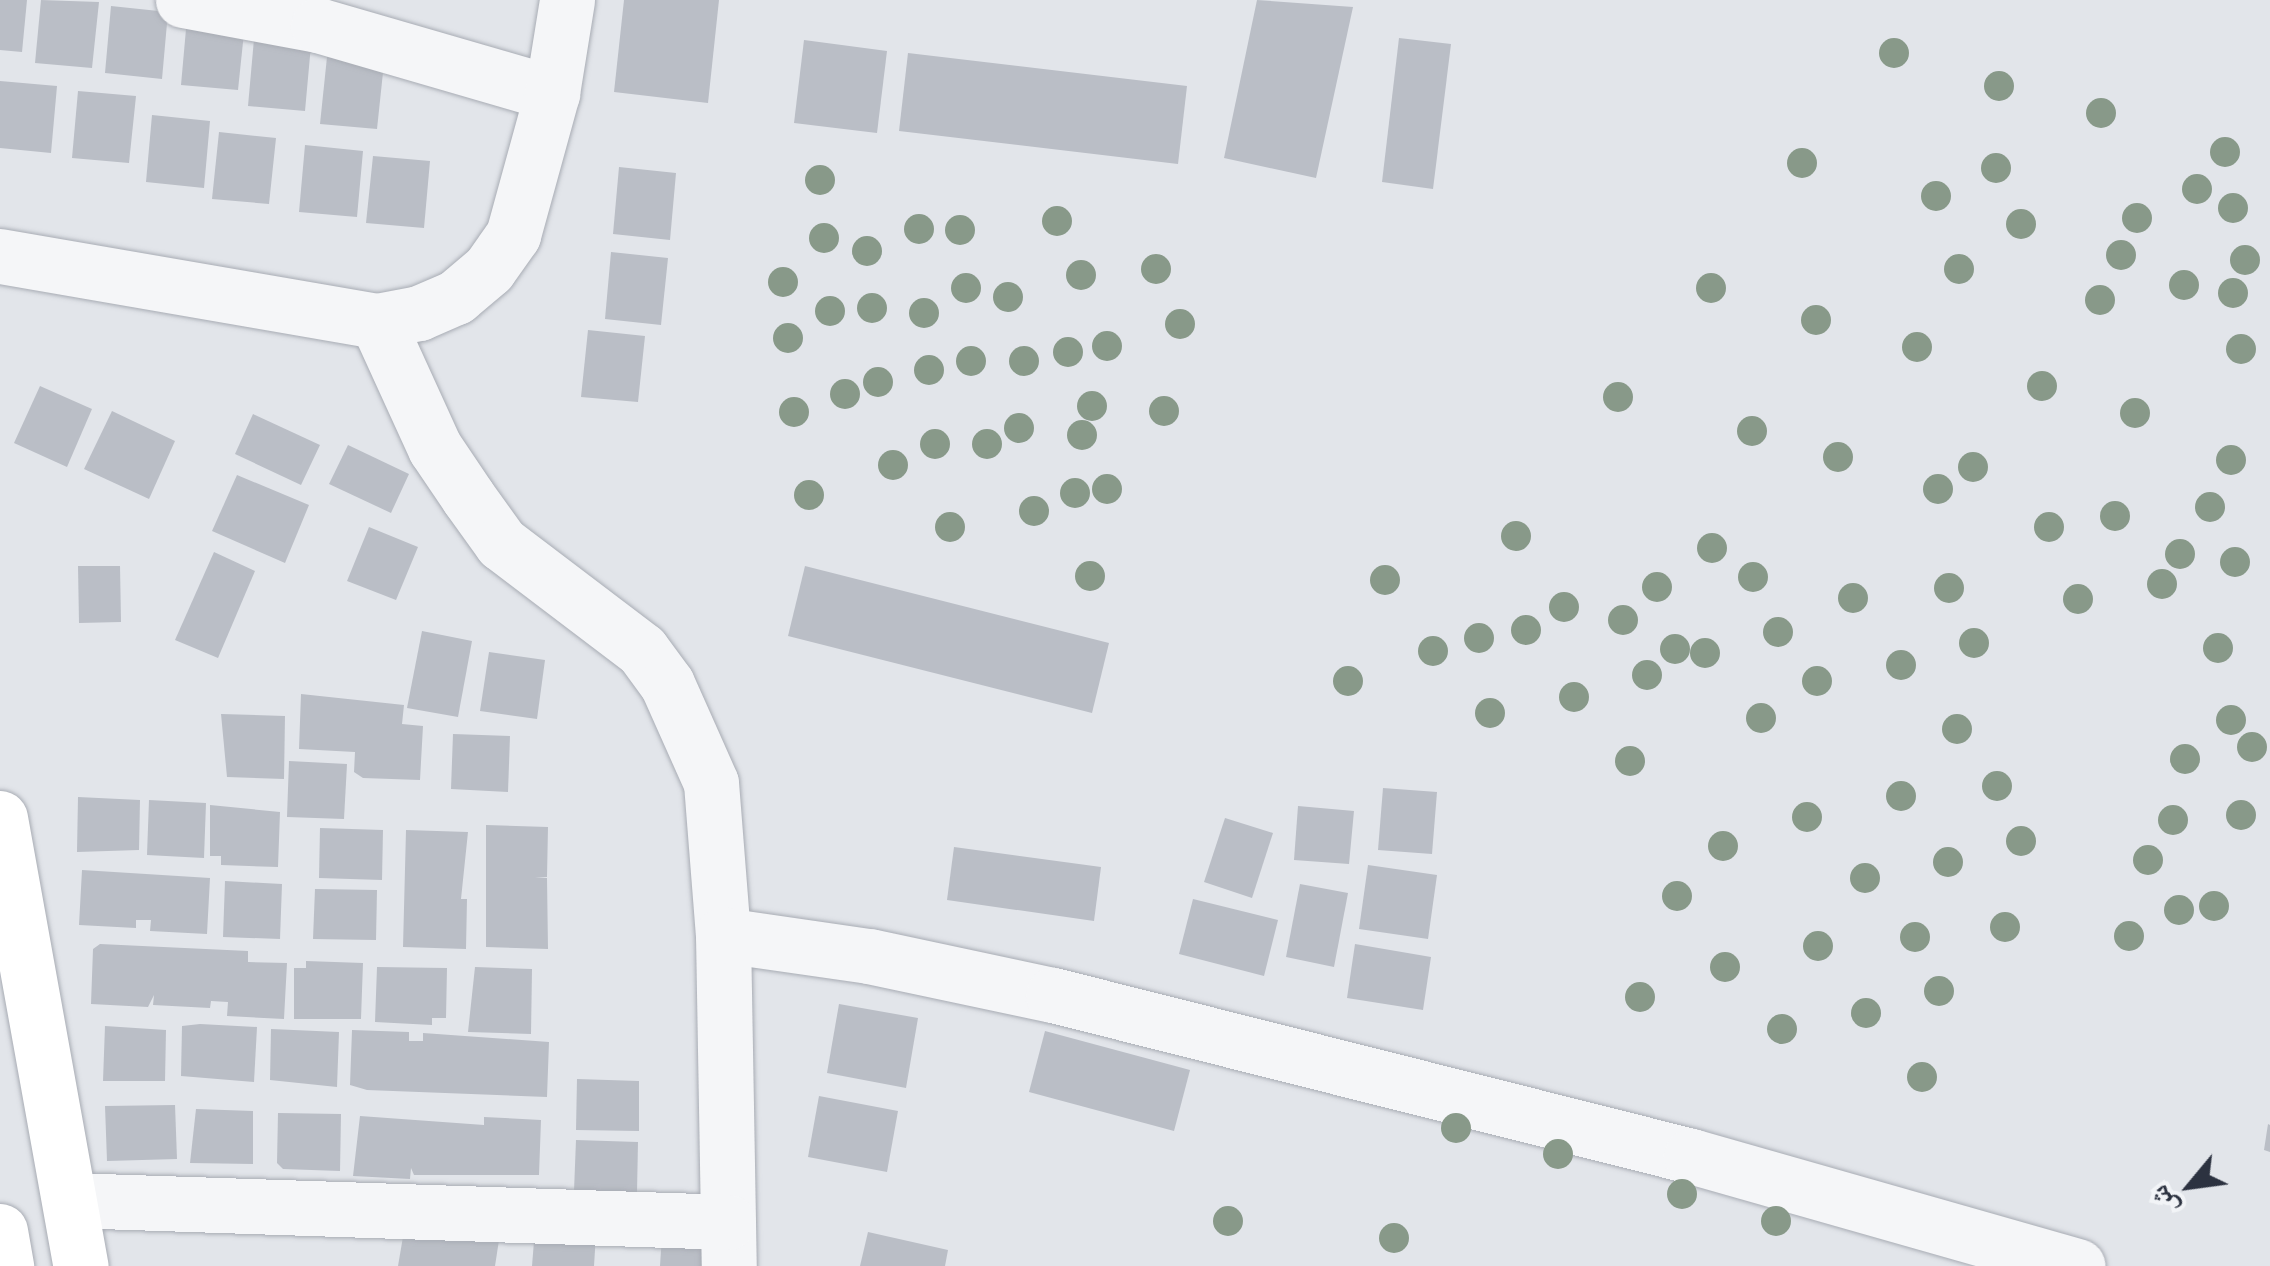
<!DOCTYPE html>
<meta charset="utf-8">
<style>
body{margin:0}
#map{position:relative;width:2270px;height:1266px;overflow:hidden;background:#e2e5ea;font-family:"Varela Round","Noto Naskh Arabic",sans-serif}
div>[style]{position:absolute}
.building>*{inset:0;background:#babec6}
.roads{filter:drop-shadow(0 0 2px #a8acb4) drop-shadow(0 0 2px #a8acb4)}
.minor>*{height:55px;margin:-27.5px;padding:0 27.5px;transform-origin:27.5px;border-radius:27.5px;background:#f5f6f8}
.major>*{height:55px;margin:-27.5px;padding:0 27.5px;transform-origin:27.5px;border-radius:27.5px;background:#fff}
.trees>*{width:30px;height:30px;margin:-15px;border-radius:50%;background:#889989}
span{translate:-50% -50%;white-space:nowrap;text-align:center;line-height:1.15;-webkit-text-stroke:10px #f2f4f7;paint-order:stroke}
.north{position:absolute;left:2140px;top:1136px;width:100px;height:100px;-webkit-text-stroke:8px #f2f4f7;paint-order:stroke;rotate:241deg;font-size:28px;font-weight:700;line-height:40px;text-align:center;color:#2c3240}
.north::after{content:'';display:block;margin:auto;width:35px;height:45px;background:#2c3240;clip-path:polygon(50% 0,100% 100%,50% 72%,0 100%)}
</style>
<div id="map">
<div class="building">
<div style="clip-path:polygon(0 0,27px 0,22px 52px,0 50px)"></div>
<div style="clip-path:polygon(41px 0,99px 2px,92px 68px,35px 63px)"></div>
<div style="clip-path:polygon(624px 0,719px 0,708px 103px,614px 92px)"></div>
<div style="clip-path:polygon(1257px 0,1353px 7px,1316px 178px,1224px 158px)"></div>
<div style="clip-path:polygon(111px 6px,168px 12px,162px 79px,105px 73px)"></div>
<div style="clip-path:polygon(187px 18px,245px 23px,238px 90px,181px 85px)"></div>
<div style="clip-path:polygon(1399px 38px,1451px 44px,1433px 189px,1382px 182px)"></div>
<div style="clip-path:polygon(254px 39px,311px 45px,305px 111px,248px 106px)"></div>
<div style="clip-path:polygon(804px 40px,887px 51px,877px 133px,794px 123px)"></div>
<div style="clip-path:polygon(908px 53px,1187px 86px,1178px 164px,899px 131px)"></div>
<div style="clip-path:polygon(327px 57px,384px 63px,377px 129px,320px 124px)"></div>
<div style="clip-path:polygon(0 81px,57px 86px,51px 153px,0 148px)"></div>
<div style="clip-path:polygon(78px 91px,136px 96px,129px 163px,72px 158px)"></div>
<div style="clip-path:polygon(152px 115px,210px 121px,204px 188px,146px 182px)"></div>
<div style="clip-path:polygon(219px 132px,276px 138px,269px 204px,212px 199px)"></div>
<div style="clip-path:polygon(305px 145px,363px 151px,357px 217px,299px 212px)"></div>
<div style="clip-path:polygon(373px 156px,430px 161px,424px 228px,366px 223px)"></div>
<div style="clip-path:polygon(619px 167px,676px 173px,670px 240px,613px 234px)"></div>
<div style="clip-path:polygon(611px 252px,668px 258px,661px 325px,605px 319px)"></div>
<div style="clip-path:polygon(588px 330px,645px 336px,638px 402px,581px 397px)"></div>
<div style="clip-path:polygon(40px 386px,92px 409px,67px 467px,14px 443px)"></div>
<div style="clip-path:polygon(112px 411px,175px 441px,149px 499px,84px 469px)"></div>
<div style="clip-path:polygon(253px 414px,320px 445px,301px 485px,235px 454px)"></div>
<div style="clip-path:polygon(348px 445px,409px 474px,391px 513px,329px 484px)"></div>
<div style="clip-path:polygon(237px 475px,309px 505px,285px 563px,212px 531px)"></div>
<div style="clip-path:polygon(369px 527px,418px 547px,396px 600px,347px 581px)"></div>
<div style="clip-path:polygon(214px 552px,255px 571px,218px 658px,175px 640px)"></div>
<div style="clip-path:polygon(78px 566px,120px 566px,121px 622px,79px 623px)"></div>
<div style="clip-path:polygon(805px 566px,1109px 643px,1092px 713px,788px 636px)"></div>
<div style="clip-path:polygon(422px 631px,472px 641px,458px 717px,407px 708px)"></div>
<div style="clip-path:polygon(489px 652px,545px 660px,537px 719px,480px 711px)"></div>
<div style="clip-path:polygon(301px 694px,404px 705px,402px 724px,423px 726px,420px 780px,363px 778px,354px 772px,355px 752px,299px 749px)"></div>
<div style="clip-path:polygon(221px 714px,285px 716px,284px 779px,227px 777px)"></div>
<div style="clip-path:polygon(453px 734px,510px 736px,508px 792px,451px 789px)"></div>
<div style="clip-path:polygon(289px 761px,347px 764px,344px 819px,287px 817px)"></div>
<div style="clip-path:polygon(1383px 788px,1437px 792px,1432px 854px,1378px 850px)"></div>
<div style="clip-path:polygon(78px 797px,140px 800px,139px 850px,77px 852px)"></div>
<div style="clip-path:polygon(149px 800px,206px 803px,204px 858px,147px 855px)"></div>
<div style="clip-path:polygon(210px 805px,280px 812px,278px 867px,221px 865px,221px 856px,210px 856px)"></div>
<div style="clip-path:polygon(1298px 806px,1354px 811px,1349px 864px,1294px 860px)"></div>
<div style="clip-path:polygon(1225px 818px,1273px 833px,1252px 898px,1204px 882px)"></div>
<div style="clip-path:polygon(486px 825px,548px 827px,547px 877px,535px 878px,547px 878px,548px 949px,486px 947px)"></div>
<div style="clip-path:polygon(320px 828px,383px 830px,382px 880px,319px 878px)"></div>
<div style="clip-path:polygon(406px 830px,468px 832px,461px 899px,467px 899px,466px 949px,403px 947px)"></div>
<div style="clip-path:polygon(954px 847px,1101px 867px,1094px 921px,947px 900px)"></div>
<div style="clip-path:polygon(1368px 865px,1437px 875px,1428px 939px,1359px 929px)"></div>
<div style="clip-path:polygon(82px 870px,210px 878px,207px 934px,150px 931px,151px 920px,136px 920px,136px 928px,79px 925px)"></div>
<div style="clip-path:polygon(225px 881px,282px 884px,280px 939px,223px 937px)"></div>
<div style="clip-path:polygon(1300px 884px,1348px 893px,1334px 967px,1286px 957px)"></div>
<div style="clip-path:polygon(315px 889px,377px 890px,376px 940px,313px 939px)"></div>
<div style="clip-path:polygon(1193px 899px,1278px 920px,1264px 976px,1179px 954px)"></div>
<div style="clip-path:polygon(100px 944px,248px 951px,248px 962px,287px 963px,284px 1019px,227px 1016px,228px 1002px,211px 1001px,210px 1008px,153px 1005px,154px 995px,148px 1007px,91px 1004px,93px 949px)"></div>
<div style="clip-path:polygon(1355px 944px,1431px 957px,1423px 1010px,1347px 998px)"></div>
<div style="clip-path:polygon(306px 961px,363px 963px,361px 1019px,294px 1019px,294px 968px,306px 968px)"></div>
<div style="clip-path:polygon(377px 967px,447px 968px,446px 1018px,432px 1018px,432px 1025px,375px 1022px)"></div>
<div style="clip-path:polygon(475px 967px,532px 969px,531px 1034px,468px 1032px)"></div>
<div style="clip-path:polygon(839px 1004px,918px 1018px,906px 1088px,827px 1073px)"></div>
<div style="clip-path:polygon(200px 1024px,257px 1027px,254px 1082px,181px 1076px,182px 1026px)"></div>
<div style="clip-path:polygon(105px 1026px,166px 1030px,165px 1081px,103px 1081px)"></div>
<div style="clip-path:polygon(271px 1029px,339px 1032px,337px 1087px,270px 1080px)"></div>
<div style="clip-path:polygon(352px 1030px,409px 1032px,409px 1041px,423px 1041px,423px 1033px,549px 1042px,547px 1097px,367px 1090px,350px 1085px)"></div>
<div style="clip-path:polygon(1045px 1031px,1190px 1070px,1174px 1131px,1029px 1092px)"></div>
<div style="clip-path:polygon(577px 1079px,639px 1081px,639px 1131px,576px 1130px)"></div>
<div style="clip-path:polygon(819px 1096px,898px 1111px,887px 1172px,808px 1157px)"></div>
<div style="clip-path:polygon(175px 1105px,177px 1159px,107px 1161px,105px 1106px)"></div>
<div style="clip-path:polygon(196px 1109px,253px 1111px,253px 1164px,190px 1163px)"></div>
<div style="clip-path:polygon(278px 1113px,341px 1114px,340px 1171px,283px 1169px,277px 1163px)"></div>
<div style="clip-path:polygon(360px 1116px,484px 1125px,484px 1117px,541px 1120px,539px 1175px,414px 1175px,411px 1168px,410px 1179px,353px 1176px)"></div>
<div style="clip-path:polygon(2268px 1124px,2270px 1125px,2270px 1152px,2264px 1150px)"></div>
<div style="clip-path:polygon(576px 1140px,638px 1142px,637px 1192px,574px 1191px)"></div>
<div style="clip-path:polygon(405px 1225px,499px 1240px,495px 1266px,398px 1266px)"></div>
<div style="clip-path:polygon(535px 1229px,596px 1234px,594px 1266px,532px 1266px)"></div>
<div style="clip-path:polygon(868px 1232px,948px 1250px,945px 1266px,860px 1266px)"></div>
<div style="clip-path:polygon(662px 1235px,708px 1240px,706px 1266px,660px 1266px)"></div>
</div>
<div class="roads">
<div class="minor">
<div style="left:183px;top:0;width:137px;rotate:10.5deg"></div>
<div style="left:318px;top:25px;width:244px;rotate:16.2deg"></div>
<div style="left:0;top:256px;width:383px;rotate:9.8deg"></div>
<div style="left:377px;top:321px;width:43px;rotate:-10.8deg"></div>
<div style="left:419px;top:313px;width:40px;rotate:-23.4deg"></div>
<div style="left:456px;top:297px;width:43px;rotate:-40.3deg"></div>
<div style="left:489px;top:269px;width:42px;rotate:-54.8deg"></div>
<div style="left:513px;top:235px;width:147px;rotate:-74.6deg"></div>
<div style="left:552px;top:93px;width:94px;rotate:-80.8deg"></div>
<div style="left:377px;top:321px;width:140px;rotate:65.5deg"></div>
<div style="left:435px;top:448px;width:59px;rotate:56deg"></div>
<div style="left:468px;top:497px;width:57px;rotate:54.3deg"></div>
<div style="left:501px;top:543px;width:177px;rotate:37.2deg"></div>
<div style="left:642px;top:650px;width:42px;rotate:53.7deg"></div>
<div style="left:667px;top:684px;width:108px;rotate:66deg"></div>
<div style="left:711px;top:783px;width:152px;rotate:85.5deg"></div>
<div style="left:723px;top:935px;width:331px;rotate:89deg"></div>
<div style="left:723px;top:935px;width:148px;rotate:8.2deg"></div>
<div style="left:869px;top:956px;width:188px;rotate:12deg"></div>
<div style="left:1053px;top:995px;width:658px;rotate:14.16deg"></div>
<div style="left:1691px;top:1156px;width:402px;rotate:15.9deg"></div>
<div style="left:70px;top:1200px;width:658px;rotate:1.91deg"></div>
</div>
<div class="major">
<div style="left:0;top:818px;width:455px;rotate:79.8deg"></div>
<div style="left:0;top:1231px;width:36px;rotate:80deg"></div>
</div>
</div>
<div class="trees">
<div style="left:1894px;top:53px"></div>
<div style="left:1999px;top:86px"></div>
<div style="left:2101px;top:113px"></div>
<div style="left:2225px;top:152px"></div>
<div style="left:1802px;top:163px"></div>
<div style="left:1996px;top:168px"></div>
<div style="left:820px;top:180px"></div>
<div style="left:2197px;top:189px"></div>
<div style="left:1936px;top:196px"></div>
<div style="left:2233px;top:208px"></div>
<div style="left:2137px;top:218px"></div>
<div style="left:1057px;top:221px"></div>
<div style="left:2021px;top:224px"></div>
<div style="left:919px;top:229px"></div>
<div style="left:960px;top:230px"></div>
<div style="left:824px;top:238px"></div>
<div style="left:867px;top:251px"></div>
<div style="left:2121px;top:255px"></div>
<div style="left:2245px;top:260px"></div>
<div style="left:1156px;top:269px"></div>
<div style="left:1959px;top:269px"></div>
<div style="left:1081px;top:275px"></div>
<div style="left:783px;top:282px"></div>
<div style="left:2184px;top:285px"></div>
<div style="left:966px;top:288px"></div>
<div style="left:1711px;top:288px"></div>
<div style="left:2233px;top:293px"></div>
<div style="left:1008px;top:297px"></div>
<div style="left:2100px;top:300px"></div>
<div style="left:872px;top:308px"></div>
<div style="left:830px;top:311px"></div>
<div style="left:924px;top:313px"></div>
<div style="left:1816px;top:320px"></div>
<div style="left:1180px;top:324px"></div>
<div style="left:788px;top:338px"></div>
<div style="left:1107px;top:346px"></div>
<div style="left:1917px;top:347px"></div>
<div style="left:2241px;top:349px"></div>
<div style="left:1068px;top:352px"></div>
<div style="left:971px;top:361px"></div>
<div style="left:1024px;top:361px"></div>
<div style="left:929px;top:370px"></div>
<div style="left:878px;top:382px"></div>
<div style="left:2042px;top:386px"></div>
<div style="left:845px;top:394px"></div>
<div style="left:1618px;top:397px"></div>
<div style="left:1092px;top:406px"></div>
<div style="left:1164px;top:411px"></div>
<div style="left:794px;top:412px"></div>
<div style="left:2135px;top:413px"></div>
<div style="left:1019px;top:428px"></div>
<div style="left:1752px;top:431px"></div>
<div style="left:1082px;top:435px"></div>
<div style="left:935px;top:444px"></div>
<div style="left:987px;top:444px"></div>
<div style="left:1838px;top:457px"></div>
<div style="left:2231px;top:460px"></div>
<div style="left:893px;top:465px"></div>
<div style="left:1973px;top:467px"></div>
<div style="left:1107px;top:489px"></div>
<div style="left:1938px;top:489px"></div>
<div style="left:1075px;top:493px"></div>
<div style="left:809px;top:495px"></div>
<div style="left:2210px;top:507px"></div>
<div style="left:1034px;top:511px"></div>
<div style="left:2115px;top:516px"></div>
<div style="left:950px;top:527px"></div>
<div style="left:2049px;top:527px"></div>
<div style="left:1516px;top:536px"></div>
<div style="left:1712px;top:548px"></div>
<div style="left:2180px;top:554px"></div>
<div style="left:2235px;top:562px"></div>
<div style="left:1090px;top:576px"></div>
<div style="left:1753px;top:577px"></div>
<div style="left:1385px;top:580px"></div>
<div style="left:2162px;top:584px"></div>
<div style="left:1657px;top:587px"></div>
<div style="left:1949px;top:588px"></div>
<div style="left:1853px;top:598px"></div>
<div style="left:2078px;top:599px"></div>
<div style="left:1564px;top:607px"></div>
<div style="left:1623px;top:620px"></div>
<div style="left:1526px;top:630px"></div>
<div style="left:1778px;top:632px"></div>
<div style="left:1479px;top:638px"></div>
<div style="left:1974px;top:643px"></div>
<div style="left:2218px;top:648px"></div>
<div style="left:1675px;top:649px"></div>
<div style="left:1433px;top:651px"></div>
<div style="left:1705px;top:653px"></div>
<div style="left:1901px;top:665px"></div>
<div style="left:1647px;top:675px"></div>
<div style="left:1348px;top:681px"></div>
<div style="left:1817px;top:681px"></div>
<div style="left:1574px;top:697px"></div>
<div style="left:1490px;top:713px"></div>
<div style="left:1761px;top:718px"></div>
<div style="left:2231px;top:720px"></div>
<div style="left:1957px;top:729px"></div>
<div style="left:2252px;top:747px"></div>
<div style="left:2185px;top:759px"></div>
<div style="left:1630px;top:761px"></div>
<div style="left:1997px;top:786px"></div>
<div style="left:1901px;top:796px"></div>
<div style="left:2241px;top:815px"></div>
<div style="left:1807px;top:817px"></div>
<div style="left:2173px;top:820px"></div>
<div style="left:2021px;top:841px"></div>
<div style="left:1723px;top:846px"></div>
<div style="left:2148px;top:860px"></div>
<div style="left:1948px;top:862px"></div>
<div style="left:1865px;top:878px"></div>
<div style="left:1677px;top:896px"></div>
<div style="left:2214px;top:906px"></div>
<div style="left:2179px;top:910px"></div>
<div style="left:2005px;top:927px"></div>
<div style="left:2129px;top:936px"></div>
<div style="left:1915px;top:937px"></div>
<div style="left:1818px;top:946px"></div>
<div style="left:1725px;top:967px"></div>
<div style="left:1939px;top:991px"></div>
<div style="left:1640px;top:997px"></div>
<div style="left:1866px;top:1013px"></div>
<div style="left:1782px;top:1029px"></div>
<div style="left:1922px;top:1077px"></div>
<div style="left:1456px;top:1128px"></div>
<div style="left:1558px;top:1154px"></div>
<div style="left:1682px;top:1194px"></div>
<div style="left:1228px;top:1221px"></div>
<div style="left:1776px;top:1221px"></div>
<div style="left:1394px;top:1238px"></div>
</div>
<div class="north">ش</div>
</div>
